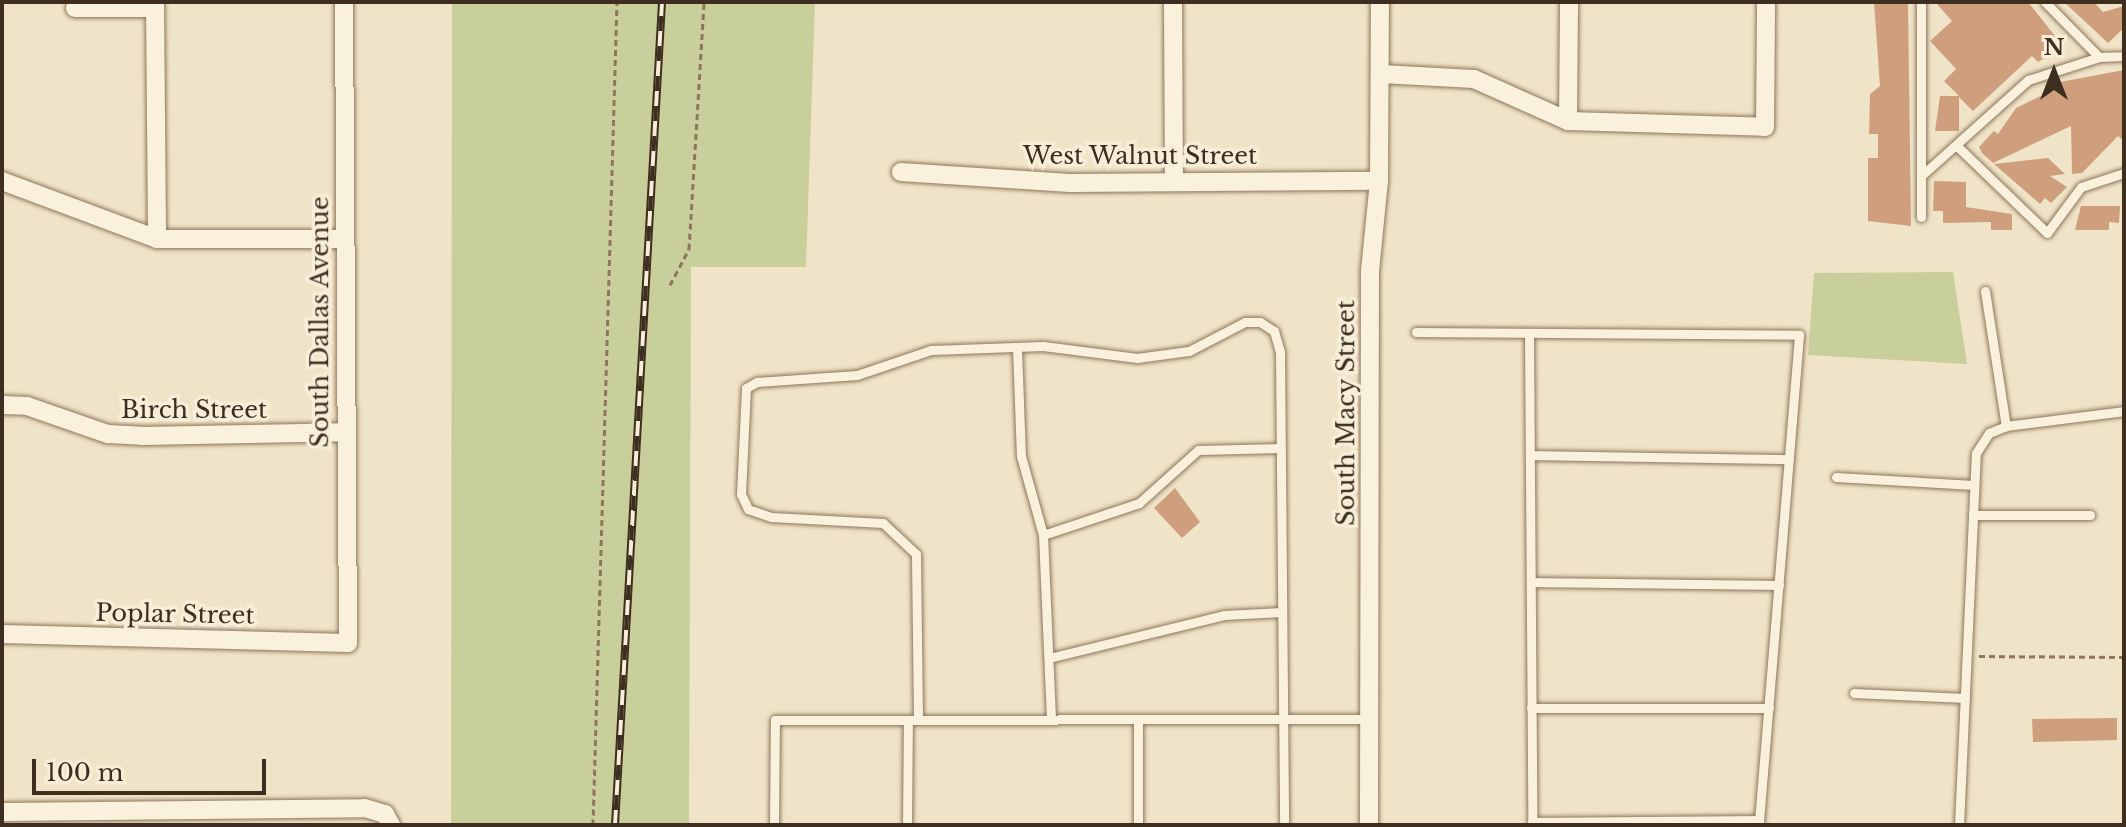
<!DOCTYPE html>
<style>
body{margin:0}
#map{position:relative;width:2126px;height:827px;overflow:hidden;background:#f0e4c8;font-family:"Libre Baskerville",serif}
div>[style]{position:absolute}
.green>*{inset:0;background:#c9cf9b}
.building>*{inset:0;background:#cf9f7d}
.path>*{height:3px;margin-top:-1.5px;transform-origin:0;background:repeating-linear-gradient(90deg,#8d765c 0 6px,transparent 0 10px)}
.roads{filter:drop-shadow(0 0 2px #8d765c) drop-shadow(0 0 2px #8d765c)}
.lane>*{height:9px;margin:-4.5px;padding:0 4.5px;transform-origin:4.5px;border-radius:4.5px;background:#faf1dc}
.street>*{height:18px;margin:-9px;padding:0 9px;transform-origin:9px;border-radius:9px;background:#faf1dc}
.rail>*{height:8px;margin-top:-4px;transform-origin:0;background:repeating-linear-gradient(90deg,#f7eed8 0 15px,#3d2e20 0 30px);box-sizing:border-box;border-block:2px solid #3d2e20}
span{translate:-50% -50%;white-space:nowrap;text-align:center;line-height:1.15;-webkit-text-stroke:7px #f7eed8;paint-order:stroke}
.street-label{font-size:24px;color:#3d2e20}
.frame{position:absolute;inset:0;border:4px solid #3d2e20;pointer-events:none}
.north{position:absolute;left:2014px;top:32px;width:80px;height:80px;-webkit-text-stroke:6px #f7eed8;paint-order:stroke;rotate:0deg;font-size:22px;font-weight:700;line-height:32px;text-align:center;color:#3d2e20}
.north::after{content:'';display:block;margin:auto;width:28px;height:36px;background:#3d2e20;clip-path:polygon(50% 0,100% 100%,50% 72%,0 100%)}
.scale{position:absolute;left:32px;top:759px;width:234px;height:36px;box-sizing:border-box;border:4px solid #3d2e20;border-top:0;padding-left:10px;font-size:24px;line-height:28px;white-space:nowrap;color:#3d2e20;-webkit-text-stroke:6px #f7eed8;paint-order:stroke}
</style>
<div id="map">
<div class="green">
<div style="clip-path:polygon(452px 2px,815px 2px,806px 267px,691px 267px,689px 825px,451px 825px)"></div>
<div style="clip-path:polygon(1953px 272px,1967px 364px,1808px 355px,1814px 273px)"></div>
</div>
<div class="building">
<div style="clip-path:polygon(1874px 2px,1908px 2px,1911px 226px,1868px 221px,1868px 158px,1878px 158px,1878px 134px,1869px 134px,1870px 94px,1880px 86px)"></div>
<div style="clip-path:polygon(1935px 2px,2028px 2px,2063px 46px,2038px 62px,2032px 56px,1973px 111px,1959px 97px,1959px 131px,1935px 131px,1940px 96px,1959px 96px,1944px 81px,1956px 69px,1930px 41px,1952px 21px)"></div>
<div style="clip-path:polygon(2064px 2px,2094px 2px,2103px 12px,2124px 6px,2124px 28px,2108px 43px)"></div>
<div style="clip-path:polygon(2124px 70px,2124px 141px,2118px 136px,2082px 173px,2072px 174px,2071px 126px,1993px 163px,1982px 153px,1979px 147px,1994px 131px,1998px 134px,2016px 108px,2051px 91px,2049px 84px)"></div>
<div style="clip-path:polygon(2048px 158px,2065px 174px,2050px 176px,2067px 187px,2051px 203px,2045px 198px,2040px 204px,1994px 164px)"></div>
<div style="clip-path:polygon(1934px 181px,1966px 182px,1966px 207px,2012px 214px,2012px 230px,1991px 230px,1991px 222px,1943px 223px,1943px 211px,1933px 211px)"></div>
<div style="clip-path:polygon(2081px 206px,2120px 206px,2119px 223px,2109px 222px,2109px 230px,2075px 230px)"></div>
<div style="clip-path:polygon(1175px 488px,1200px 522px,1182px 538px,1154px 508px)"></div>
<div style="clip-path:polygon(2117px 718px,2117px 740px,2033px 742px,2032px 719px)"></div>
</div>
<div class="path">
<div style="left:670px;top:285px;width:41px;rotate:-62.2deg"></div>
<div style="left:689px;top:249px;width:247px;rotate:-86.5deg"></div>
<div style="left:1979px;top:656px;width:145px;rotate:0.4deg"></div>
<div style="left:593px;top:825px;width:823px;rotate:-88.33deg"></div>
</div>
<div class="roads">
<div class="lane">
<div style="left:1921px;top:2px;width:215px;rotate:90deg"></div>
<div style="left:2045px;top:2px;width:77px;rotate:45.5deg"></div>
<div style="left:1957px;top:146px;width:125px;rotate:44deg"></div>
<div style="left:2047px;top:233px;width:57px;rotate:-53.5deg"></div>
<div style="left:2081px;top:187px;width:45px;rotate:-18deg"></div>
<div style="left:1921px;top:176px;width:144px;rotate:-41.9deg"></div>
<div style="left:2028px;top:80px;width:75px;rotate:-17.9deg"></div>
<div style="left:2099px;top:57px;width:25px;rotate:-2deg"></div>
<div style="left:1985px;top:291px;width:137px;rotate:81.2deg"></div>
<div style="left:1416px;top:332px;width:383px;rotate:0.4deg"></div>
<div style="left:1799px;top:335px;width:492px;rotate:94.7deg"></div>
<div style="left:1529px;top:333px;width:489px;rotate:89.6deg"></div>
<div style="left:1532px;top:822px;width:227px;rotate:-0.5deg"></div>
<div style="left:1017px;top:348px;width:108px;rotate:87.9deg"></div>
<div style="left:1021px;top:456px;width:82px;rotate:74.4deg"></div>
<div style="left:1043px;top:535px;width:184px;rotate:87.5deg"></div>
<div style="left:1530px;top:455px;width:259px;rotate:0.9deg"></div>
<div style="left:1836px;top:477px;width:138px;rotate:3.3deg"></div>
<div style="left:1973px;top:515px;width:117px"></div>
<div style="left:1043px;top:535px;width:101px;rotate:-18.4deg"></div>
<div style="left:1139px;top:503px;width:79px;rotate:-41.9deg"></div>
<div style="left:1198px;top:450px;width:83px;rotate:-1.4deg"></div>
<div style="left:1531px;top:582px;width:248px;rotate:0.7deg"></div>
<div style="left:1049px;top:658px;width:180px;rotate:-13.8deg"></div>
<div style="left:1224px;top:615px;width:58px;rotate:-3deg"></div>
<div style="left:1854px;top:693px;width:111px;rotate:2.6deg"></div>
<div style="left:1531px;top:708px;width:238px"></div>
<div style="left:918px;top:719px;width:165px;rotate:-90.7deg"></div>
<div style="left:916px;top:554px;width:45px;rotate:-136.8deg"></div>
<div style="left:883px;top:523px;width:112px;rotate:-176.9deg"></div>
<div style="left:771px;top:517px;width:24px;rotate:-161deg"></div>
<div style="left:748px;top:509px;width:17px;rotate:-115deg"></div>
<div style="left:741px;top:494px;width:106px;rotate:-87.3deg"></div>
<div style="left:746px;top:388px;width:13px;rotate:-29deg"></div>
<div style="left:757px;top:382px;width:100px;rotate:-4deg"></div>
<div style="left:857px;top:375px;width:78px;rotate:-18.7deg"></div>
<div style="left:931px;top:350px;width:112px;rotate:-2deg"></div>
<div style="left:1043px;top:346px;width:95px;rotate:7.3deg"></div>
<div style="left:1137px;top:358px;width:52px;rotate:-7.7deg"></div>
<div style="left:1189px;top:351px;width:63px;rotate:-27.4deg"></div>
<div style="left:1245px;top:322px;width:15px"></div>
<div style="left:1260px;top:322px;width:17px;rotate:33deg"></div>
<div style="left:1274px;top:331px;width:22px;rotate:74deg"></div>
<div style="left:1280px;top:352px;width:473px;rotate:89.5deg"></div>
<div style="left:1138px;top:719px;width:106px;rotate:90deg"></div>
<div style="left:774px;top:825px;width:105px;rotate:-89.5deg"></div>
<div style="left:775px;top:720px;width:594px;rotate:-0.1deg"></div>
<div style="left:907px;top:825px;width:105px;rotate:-89.5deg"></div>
<div style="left:1959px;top:825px;width:372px;rotate:-87.4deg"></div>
<div style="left:1976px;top:453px;width:24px;rotate:-57deg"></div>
<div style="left:1989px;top:433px;width:18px;rotate:-22deg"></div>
<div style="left:2006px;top:426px;width:119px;rotate:-7.2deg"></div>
</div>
<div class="street">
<div style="left:155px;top:2px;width:237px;rotate:89.5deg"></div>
<div style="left:1173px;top:2px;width:179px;rotate:89.7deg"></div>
<div style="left:75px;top:8px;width:80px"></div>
<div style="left:1381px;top:74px;width:93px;rotate:3.1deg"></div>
<div style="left:1474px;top:79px;width:103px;rotate:24.1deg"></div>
<div style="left:1568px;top:121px;width:197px;rotate:1.7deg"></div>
<div style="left:1765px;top:127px;width:125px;rotate:-89.5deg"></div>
<div style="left:1568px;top:121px;width:119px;rotate:-89.5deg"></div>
<div style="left:901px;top:172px;width:169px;rotate:3.7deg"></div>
<div style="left:1070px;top:183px;width:309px;rotate:-0.4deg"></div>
<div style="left:2px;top:181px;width:165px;rotate:20.5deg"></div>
<div style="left:157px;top:239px;width:186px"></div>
<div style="left:2px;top:405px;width:25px;rotate:2deg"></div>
<div style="left:27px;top:406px;width:86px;rotate:19.1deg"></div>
<div style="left:108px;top:434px;width:34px;rotate:3deg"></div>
<div style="left:142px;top:436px;width:201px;rotate:-1.1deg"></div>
<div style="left:2px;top:634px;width:346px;rotate:1.5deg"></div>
<div style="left:348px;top:643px;width:641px;rotate:-90.36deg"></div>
<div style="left:2px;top:812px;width:363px;rotate:-0.6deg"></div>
<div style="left:365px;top:808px;width:21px;rotate:17deg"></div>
<div style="left:385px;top:814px;width:13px;rotate:61deg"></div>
<div style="left:1369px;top:825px;width:554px;rotate:-89.9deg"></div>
<div style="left:1370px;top:271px;width:90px;rotate:-84.3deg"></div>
<div style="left:1379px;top:181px;width:179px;rotate:-89.7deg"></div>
</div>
</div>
<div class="rail">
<div style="left:615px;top:825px;width:824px;rotate:-86.73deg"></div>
</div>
<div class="street-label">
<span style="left:1140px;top:156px">West Walnut Street</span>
<span style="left:320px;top:322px;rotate:-90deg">South Dallas Avenue</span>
<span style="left:194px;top:410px">Birch Street</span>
<span style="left:1346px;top:413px;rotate:-90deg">South Macy Street</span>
<span style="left:175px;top:614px;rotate:1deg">Poplar Street</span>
</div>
<div class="frame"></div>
<div class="north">N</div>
<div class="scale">100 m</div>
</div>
